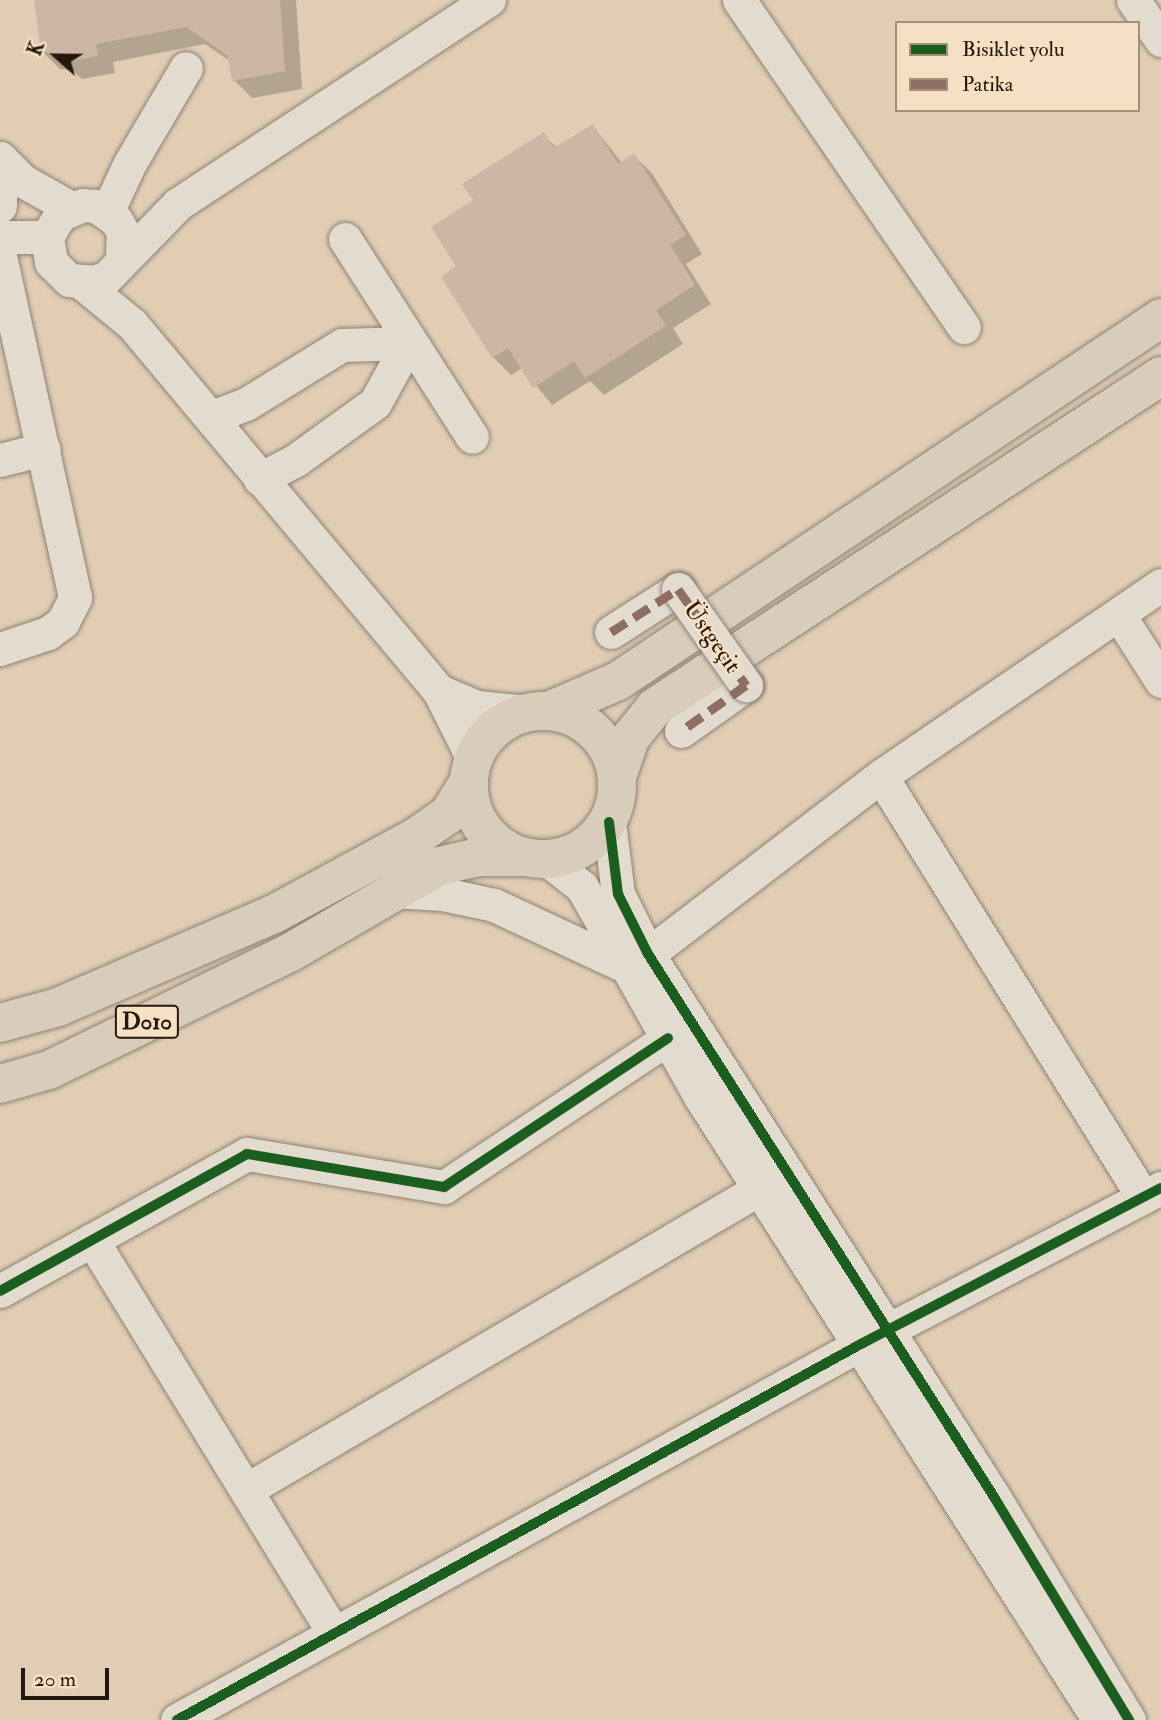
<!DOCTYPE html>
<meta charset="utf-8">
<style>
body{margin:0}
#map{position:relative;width:1161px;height:1720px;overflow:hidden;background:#e0cdb4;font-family:"IM FELL Double Pica",serif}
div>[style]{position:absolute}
.shadow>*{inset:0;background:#0003}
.building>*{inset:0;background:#cdb6a6}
.roads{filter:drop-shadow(0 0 2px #8e8274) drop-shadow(0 0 2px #8e8274)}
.minor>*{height:33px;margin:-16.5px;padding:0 16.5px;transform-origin:16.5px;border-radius:16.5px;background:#e4dbcf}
.highway>*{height:38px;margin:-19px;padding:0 19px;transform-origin:19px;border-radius:19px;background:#d8ccbb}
.highway>.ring{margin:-19px;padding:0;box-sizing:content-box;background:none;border:38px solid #d8ccbb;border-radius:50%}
.bridges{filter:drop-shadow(0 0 2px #8e8274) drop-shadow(0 0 2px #8e8274)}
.minor-bridge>*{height:33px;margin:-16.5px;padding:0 16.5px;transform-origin:16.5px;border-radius:16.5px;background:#e4dbcf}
.quiet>*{height:9px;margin-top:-4.5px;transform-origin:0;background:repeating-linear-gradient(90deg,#8d6e63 0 18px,transparent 0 27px)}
.cycleway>*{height:10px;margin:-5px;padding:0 5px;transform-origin:5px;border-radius:5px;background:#1b5e20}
span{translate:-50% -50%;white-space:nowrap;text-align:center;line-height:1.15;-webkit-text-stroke:5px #f6e0c3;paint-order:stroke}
.shield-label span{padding:2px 5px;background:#f6e0c3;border:2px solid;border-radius:5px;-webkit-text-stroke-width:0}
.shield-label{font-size:23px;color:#24180e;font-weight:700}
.street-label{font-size:24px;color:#24180e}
.legend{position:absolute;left:895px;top:21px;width:245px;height:91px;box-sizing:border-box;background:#f6e0c3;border:2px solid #a2907b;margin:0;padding:9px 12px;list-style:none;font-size:21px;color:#24180e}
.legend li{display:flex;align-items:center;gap:14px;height:35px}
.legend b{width:35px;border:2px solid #a2907b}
.north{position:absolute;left:21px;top:21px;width:70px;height:70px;-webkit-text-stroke:5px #f6e0c3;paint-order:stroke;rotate:291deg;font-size:19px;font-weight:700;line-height:28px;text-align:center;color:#24180e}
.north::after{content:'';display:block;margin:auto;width:24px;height:32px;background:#24180e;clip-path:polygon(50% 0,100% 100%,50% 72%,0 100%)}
.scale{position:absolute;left:21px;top:1668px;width:88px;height:32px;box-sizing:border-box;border:4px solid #24180e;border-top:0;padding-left:9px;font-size:21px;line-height:24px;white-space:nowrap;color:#24180e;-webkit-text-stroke:5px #f6e0c3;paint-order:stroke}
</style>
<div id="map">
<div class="shadow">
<div style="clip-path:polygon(36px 0,296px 0,302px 89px,252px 98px,234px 80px,230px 61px,205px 44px,113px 62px,115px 73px,82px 79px,72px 70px,60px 69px,42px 51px)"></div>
<div style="clip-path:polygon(593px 126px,622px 163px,634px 156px,652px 173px,702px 254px,686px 264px,711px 304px,673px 328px,683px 344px,604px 395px,590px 381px,552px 405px,522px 368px,511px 375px,493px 357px,459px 267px,475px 201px,544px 135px,557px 148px)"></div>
</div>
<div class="building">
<div style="clip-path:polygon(34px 0,280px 0,285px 71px,232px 81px,227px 55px,186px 27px,96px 44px,98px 56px,62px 62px,58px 53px,41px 52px)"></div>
<div style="clip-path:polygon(593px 124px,618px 164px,634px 153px,686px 235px,670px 245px,695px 285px,656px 310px,666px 326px,585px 378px,574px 361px,533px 388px,508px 348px,492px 358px,441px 277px,456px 266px,431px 227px,473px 200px,462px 184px,544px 132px,554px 148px)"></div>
</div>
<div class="roads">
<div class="minor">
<div style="left:739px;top:0;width:397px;rotate:55.5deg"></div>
<div style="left:1133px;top:0;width:49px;rotate:55deg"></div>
<div style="left:0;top:158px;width:33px;rotate:45deg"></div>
<div style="left:23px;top:181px;width:55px;rotate:29.4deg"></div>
<div style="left:0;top:206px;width:48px;rotate:-90deg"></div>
<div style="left:107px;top:212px;width:54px;rotate:-64.9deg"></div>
<div style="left:130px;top:163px;width:110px;rotate:-59.5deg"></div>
<div style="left:0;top:237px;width:47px"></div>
<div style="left:345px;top:239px;width:235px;rotate:57.3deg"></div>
<div style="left:0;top:256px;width:350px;rotate:77.6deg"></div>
<div style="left:75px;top:598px;width:27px;rotate:117deg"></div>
<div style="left:63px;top:622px;width:19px;rotate:144deg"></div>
<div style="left:48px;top:633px;width:51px;rotate:161.6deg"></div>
<div style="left:122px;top:257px;width:25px;rotate:-88deg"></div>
<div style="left:123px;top:232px;width:14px;rotate:-120deg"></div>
<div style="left:116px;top:220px;width:24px;rotate:-145deg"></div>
<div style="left:96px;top:206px;width:13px;rotate:-176deg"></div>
<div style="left:83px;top:205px;width:25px;rotate:157deg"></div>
<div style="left:60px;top:215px;width:26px;rotate:121deg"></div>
<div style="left:47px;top:237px;width:25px;rotate:81deg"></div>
<div style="left:51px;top:262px;width:25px;rotate:45deg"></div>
<div style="left:69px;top:280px;width:26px;rotate:4deg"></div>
<div style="left:95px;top:282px;width:13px;rotate:-23deg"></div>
<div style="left:107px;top:277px;width:102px;rotate:-45.8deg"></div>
<div style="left:178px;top:204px;width:372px;rotate:-33.3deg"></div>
<div style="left:82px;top:283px;width:65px;rotate:39.4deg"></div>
<div style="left:132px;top:324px;width:478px;rotate:50.1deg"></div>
<div style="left:439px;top:691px;width:76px;rotate:63.4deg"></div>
<div style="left:212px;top:417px;width:36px;rotate:-21deg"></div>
<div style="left:246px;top:404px;width:113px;rotate:-31.6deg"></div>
<div style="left:342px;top:345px;width:66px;rotate:-1.7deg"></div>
<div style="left:408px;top:343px;width:68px;rotate:118.8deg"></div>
<div style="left:375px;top:403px;width:97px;rotate:144.2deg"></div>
<div style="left:296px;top:460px;width:41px;rotate:152.2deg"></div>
<div style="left:0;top:460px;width:45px;rotate:-14deg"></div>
<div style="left:1119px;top:615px;width:78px;rotate:57.5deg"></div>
<div style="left:611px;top:632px;width:80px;rotate:-32.7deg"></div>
<div style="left:439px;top:691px;width:41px;rotate:22.8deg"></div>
<div style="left:477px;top:707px;width:49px;rotate:5.8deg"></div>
<div style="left:681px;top:731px;width:80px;rotate:-35.3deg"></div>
<div style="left:881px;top:776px;width:496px;rotate:58.1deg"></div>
<div style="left:609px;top:822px;width:73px;rotate:82.9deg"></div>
<div style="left:618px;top:894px;width:67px;rotate:63.4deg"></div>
<div style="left:648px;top:954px;width:644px;rotate:57.49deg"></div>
<div style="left:994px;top:1497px;width:261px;rotate:58.8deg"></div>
<div style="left:548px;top:860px;width:43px;rotate:38.5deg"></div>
<div style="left:582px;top:887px;width:242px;rotate:60.6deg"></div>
<div style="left:701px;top:1098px;width:738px;rotate:57.39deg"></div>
<div style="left:392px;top:891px;width:51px;rotate:3.4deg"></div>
<div style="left:443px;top:894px;width:52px;rotate:12.2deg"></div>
<div style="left:494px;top:905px;width:145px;rotate:25deg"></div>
<div style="left:648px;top:954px;width:293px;rotate:-37.4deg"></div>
<div style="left:881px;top:776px;width:339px;rotate:-34.3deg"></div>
<div style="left:92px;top:1240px;width:462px;rotate:58.4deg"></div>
<div style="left:0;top:1291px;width:282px;rotate:-29deg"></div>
<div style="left:247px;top:1154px;width:200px;rotate:9.5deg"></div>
<div style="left:444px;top:1187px;width:269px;rotate:-33.6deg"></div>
<div style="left:246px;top:1490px;width:617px;rotate:-30.39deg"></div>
<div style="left:177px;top:1720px;width:781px;rotate:-28.8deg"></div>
<div style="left:861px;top:1344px;width:338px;rotate:-27.5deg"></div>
</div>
<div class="highway">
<div style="left:551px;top:710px;width:73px;rotate:-23.4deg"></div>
<div style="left:618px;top:681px;width:653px;rotate:-33.76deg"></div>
<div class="ring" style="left:469px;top:711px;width:110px;height:110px"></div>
<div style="left:618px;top:774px;width:39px;rotate:-71deg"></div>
<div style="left:631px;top:737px;width:38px;rotate:-51deg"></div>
<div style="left:655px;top:707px;width:605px;rotate:-33.19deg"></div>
<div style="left:0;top:1023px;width:60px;rotate:-15.4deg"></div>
<div style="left:58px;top:1007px;width:235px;rotate:-23.3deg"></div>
<div style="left:274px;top:914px;width:162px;rotate:-28.5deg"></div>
<div style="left:416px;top:837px;width:39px;rotate:-35deg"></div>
<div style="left:448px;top:815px;width:38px;rotate:-58deg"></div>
<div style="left:0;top:1084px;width:51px;rotate:-15.9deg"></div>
<div style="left:49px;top:1070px;width:269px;rotate:-26deg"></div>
<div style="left:291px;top:952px;width:171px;rotate:-30.2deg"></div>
<div style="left:439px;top:866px;width:41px;rotate:-12.7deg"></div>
<div style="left:479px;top:857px;width:44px"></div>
</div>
</div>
<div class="bridges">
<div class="minor-bridge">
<div style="left:678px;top:589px;width:118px;rotate:54.7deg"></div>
</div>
</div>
<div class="quiet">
<div style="left:611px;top:632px;width:80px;rotate:-32.7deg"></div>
<div style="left:678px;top:589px;width:118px;rotate:54.7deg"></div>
<div style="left:746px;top:685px;width:80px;rotate:144.7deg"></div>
</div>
<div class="cycleway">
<div style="left:609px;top:822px;width:73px;rotate:82.9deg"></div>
<div style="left:618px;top:894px;width:67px;rotate:63.4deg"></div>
<div style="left:648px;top:954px;width:644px;rotate:57.49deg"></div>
<div style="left:994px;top:1497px;width:261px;rotate:58.8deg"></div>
<div style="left:0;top:1291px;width:282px;rotate:-29deg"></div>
<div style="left:247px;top:1154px;width:200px;rotate:9.5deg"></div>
<div style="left:444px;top:1187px;width:269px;rotate:-33.6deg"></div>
<div style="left:177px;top:1720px;width:781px;rotate:-28.8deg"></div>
<div style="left:861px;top:1344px;width:338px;rotate:-27.5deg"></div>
</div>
<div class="shield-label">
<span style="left:147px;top:1022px">D010</span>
</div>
<div class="street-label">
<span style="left:712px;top:637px;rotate:55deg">Üstgeçit</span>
</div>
<ul class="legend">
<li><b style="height:9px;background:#1b5e20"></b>Bisiklet yolu</li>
<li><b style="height:9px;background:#8d6e63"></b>Patika</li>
</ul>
<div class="north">K</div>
<div class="scale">20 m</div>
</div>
